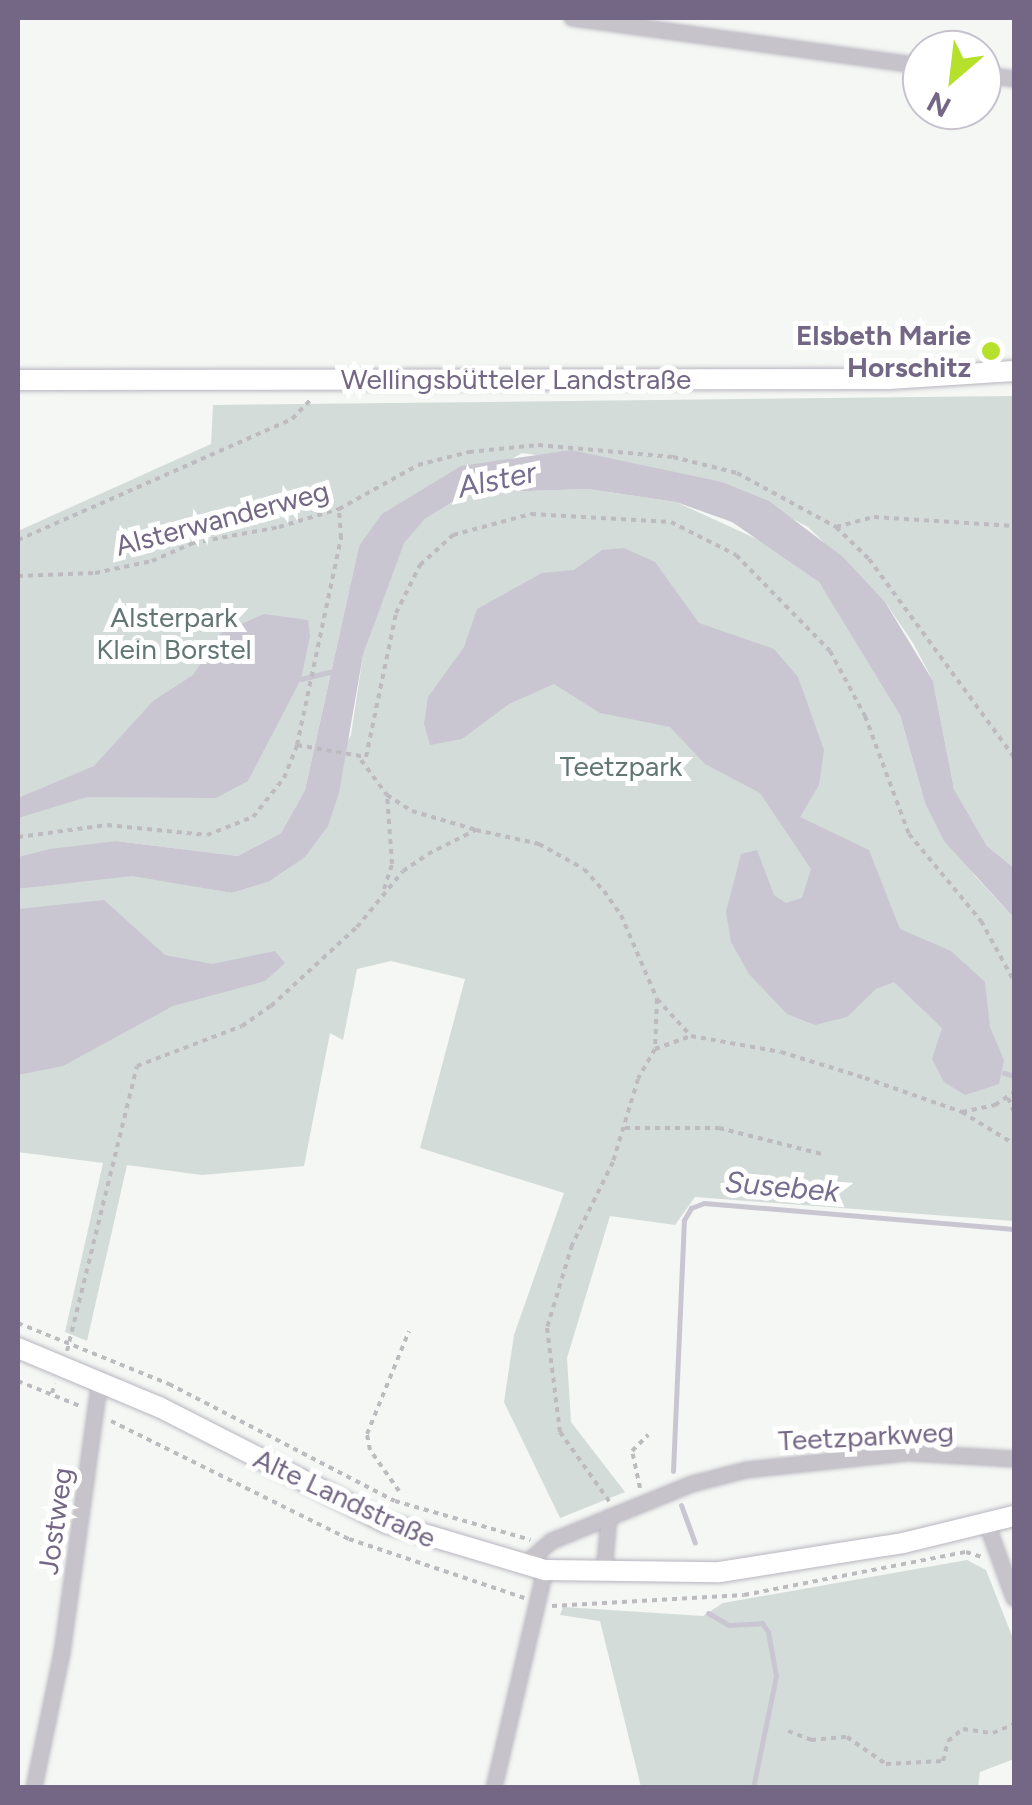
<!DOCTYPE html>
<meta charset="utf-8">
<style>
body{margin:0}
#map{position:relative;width:1032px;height:1805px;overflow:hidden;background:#f4f7f4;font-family:Figtree,sans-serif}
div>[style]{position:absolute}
.green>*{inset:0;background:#d3dcd9}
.water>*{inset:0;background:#c9c6d2}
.stream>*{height:5px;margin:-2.5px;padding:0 2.5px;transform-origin:2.5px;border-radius:2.5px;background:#c9c6d2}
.path>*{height:4px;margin-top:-2px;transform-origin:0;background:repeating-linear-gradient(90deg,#bdbbc0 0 5px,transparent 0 10px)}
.roads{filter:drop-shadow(0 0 2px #b9b5bf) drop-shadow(0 0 2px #b9b5bf)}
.minor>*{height:14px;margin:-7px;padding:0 7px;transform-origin:7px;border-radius:7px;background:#c6c3ca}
.secondary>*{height:20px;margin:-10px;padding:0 10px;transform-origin:10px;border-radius:10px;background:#fff}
.dots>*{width:28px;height:28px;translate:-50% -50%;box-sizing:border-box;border:5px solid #fff;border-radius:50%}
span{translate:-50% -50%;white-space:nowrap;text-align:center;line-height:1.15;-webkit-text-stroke:10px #fff;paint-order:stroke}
.poi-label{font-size:28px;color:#746785;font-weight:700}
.right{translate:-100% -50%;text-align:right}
.street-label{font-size:28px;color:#746785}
.park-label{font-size:28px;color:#627773}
.water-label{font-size:30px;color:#766d8f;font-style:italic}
.frame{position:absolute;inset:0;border:20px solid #746785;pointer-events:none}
.north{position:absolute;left:902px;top:30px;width:100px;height:100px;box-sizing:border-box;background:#fff;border:2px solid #c7c2ce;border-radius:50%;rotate:208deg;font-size:28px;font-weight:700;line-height:40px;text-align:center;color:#746785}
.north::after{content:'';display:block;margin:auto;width:35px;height:45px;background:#b5e02c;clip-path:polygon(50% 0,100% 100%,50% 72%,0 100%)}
</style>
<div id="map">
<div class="green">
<div style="clip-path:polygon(1014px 396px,1014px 868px,987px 846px,954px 789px,933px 681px,913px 643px,885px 602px,808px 527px,722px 482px,522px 453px,359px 546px,305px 790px,281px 833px,238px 856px,116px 841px,18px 857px,18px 531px,211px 444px,213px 405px)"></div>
<div style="clip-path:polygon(588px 489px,676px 502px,779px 549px,819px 582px,871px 662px,900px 715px,925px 803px,975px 876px,1014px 918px,1014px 1221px,695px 1197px,675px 1225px,610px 1216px,567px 1358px,571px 1422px,625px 1492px,560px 1518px,504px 1402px,514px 1335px,564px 1193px,420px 1148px,465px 979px,391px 961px,357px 969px,343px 1040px,330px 1033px,304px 1166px,202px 1175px,127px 1165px,87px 1341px,65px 1332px,103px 1163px,18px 1152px,18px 889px,132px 875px,232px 893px,268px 882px,351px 735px,363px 655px,403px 543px,425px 519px,467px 493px)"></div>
<div style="clip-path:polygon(967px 1560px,986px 1570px,1014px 1641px,1014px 1759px,980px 1772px,978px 1787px,641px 1787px,600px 1621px,560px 1615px,563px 1607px,703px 1616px,723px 1603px)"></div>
</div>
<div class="water">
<div style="clip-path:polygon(571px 450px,722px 482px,769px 501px,843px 557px,885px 602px,933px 681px,954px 789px,987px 846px,1014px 868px,1014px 918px,944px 841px,925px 803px,900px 715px,819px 582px,732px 522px,676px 502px,588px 489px,467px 493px,425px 519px,404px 543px,363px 655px,339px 793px,328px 826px,305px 857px,268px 882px,232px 893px,132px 876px,18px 889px,18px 857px,50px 849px,116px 841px,238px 856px,281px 833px,305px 790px,359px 546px,382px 514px,461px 466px)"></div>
<div style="clip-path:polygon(624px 548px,655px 562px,699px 623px,774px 649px,798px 677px,824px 750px,819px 785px,800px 817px,869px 850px,900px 929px,951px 951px,985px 982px,990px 1027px,1004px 1060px,999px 1084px,965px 1095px,944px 1082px,932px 1059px,942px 1028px,894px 982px,876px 989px,847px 1017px,815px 1025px,787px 1014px,749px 974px,731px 942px,726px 912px,741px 854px,757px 850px,774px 895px,786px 903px,802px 898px,811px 869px,760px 793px,705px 764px,670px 727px,600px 713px,554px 684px,509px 704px,462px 739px,430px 745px,424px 724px,428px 697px,464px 647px,477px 609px,542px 573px,574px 570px,602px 550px)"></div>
<div style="clip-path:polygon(264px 614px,308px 620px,310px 636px,301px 679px,248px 781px,216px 798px,87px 797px,18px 818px,18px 798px,94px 766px,153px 701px,193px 675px,221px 633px)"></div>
<div style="clip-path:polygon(104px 900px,165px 955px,212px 964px,275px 951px,285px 963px,265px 981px,173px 1006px,63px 1066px,18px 1075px,18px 909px)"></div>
</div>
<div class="stream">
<div style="left:301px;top:679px;width:30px;rotate:-14deg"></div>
<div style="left:1004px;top:1073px;width:10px;rotate:17deg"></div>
<div style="left:673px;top:1471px;width:251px;rotate:-87.5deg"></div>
<div style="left:684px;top:1220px;width:14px;rotate:-60deg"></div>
<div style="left:691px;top:1208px;width:14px;rotate:-21deg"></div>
<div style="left:704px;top:1203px;width:311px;rotate:4.8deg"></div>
<div style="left:681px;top:1505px;width:40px;rotate:69.8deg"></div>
<div style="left:708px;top:1613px;width:24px;rotate:30deg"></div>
<div style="left:729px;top:1625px;width:33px;rotate:-3deg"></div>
<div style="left:762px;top:1623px;width:11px;rotate:56deg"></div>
<div style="left:768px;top:1632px;width:45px;rotate:79.7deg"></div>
<div style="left:776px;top:1676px;width:114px;rotate:101.6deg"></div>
</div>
<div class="path">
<div style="left:836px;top:527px;width:39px;rotate:-15deg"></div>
<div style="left:874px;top:517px;width:140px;rotate:3.7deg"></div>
<div style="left:18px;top:540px;width:300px;rotate:-23.8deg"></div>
<div style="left:292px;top:419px;width:29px;rotate:-46deg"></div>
<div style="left:18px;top:576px;width:77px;rotate:-2.2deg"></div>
<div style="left:95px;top:573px;width:58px;rotate:-11.9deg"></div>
<div style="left:152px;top:561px;width:45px;rotate:-23.7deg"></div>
<div style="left:193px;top:543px;width:87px;rotate:-10.5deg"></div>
<div style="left:279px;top:527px;width:63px;rotate:-16.7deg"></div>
<div style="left:339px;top:509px;width:90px;rotate:-29.1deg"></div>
<div style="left:418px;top:465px;width:53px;rotate:-14.3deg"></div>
<div style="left:469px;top:452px;width:69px;rotate:-5.8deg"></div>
<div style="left:538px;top:445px;width:136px;rotate:5.1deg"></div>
<div style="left:673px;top:457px;width:66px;rotate:14deg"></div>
<div style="left:737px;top:473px;width:113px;rotate:28.6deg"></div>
<div style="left:836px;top:527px;width:46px;rotate:44.1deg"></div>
<div style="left:869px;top:559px;width:245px;rotate:53.8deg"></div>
<div style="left:297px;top:745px;width:70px;rotate:9.9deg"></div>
<div style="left:366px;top:757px;width:147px;rotate:-78.2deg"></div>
<div style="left:396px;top:613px;width:54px;rotate:-63.4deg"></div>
<div style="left:420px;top:565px;width:45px;rotate:-42.3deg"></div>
<div style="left:453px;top:535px;width:81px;rotate:-15.1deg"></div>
<div style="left:531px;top:514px;width:140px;rotate:3.3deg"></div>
<div style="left:671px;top:522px;width:73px;rotate:26.9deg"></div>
<div style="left:736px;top:555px;width:134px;rotate:45.6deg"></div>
<div style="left:830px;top:651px;width:74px;rotate:61.7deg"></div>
<div style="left:865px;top:716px;width:126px;rotate:69.6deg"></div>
<div style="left:909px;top:834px;width:113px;rotate:50.4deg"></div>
<div style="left:981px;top:921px;width:68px;rotate:61.2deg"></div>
<div style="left:361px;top:760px;width:44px;rotate:53.4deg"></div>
<div style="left:387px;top:795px;width:30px;rotate:33deg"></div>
<div style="left:412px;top:811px;width:67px;rotate:16.5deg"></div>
<div style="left:18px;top:837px;width:90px;rotate:-7.7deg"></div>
<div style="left:107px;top:825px;width:100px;rotate:5.7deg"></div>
<div style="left:207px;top:835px;width:49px;rotate:-21.4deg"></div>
<div style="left:253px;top:817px;width:50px;rotate:-51.5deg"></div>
<div style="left:284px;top:778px;width:35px;rotate:-68deg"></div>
<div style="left:297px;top:745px;width:212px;rotate:-78deg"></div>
<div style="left:341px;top:538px;width:29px;rotate:-94deg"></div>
<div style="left:384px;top:889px;width:26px;rotate:-72deg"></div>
<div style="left:392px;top:864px;width:69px;rotate:-94.1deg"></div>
<div style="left:657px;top:999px;width:50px;rotate:47.4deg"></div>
<div style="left:691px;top:1036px;width:91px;rotate:10.1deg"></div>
<div style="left:781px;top:1052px;width:88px;rotate:17.2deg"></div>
<div style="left:865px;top:1078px;width:103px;rotate:19.3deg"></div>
<div style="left:962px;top:1112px;width:61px;rotate:31.6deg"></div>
<div style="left:655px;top:1049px;width:38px;rotate:-20deg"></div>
<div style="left:1008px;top:1098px;width:15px;rotate:67deg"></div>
<div style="left:962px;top:1112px;width:34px;rotate:-12deg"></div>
<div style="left:995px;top:1105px;width:23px;rotate:-34deg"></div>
<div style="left:625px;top:1128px;width:94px"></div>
<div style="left:719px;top:1128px;width:110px;rotate:14.2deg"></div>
<div style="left:18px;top:1323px;width:163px;rotate:22deg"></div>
<div style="left:169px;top:1384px;width:254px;rotate:27.4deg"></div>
<div style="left:395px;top:1501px;width:141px;rotate:16deg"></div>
<div style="left:67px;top:1351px;width:293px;rotate:-76.2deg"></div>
<div style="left:137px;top:1066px;width:112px;rotate:-20.9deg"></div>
<div style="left:242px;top:1026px;width:35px;rotate:-35deg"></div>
<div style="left:271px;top:1006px;width:117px;rotate:-42.6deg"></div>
<div style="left:357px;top:927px;width:72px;rotate:-50.6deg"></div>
<div style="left:403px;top:871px;width:30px;rotate:-34deg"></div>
<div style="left:428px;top:854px;width:54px;rotate:-26.6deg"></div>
<div style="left:476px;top:830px;width:65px;rotate:12.5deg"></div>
<div style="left:539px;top:844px;width:51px;rotate:29.1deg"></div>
<div style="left:584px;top:869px;width:30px;rotate:48deg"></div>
<div style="left:604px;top:891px;width:29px;rotate:55deg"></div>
<div style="left:621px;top:915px;width:91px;rotate:66.8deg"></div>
<div style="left:657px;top:999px;width:50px;rotate:92.3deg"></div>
<div style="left:655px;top:1049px;width:34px;rotate:120deg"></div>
<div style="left:638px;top:1079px;width:87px;rotate:106.8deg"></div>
<div style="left:613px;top:1162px;width:93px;rotate:116.3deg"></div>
<div style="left:572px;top:1245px;width:87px;rotate:106.8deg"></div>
<div style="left:547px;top:1328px;width:105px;rotate:82.9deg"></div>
<div style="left:560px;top:1432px;width:85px;rotate:54.6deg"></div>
<div style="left:18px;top:1381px;width:67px;rotate:22deg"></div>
<div style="left:52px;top:1393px;width:10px;rotate:-73deg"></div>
<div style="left:111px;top:1421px;width:266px;rotate:26.4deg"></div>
<div style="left:349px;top:1539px;width:185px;rotate:18.6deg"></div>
<div style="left:640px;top:1488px;width:38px;rotate:-102deg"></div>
<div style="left:632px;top:1451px;width:23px;rotate:-45deg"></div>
<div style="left:399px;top:1491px;width:50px;rotate:-125.3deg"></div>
<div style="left:370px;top:1450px;width:16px;rotate:-101deg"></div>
<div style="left:367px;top:1434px;width:111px;rotate:-67.8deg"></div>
<div style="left:552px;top:1606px;width:192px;rotate:-3.3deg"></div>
<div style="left:744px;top:1595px;width:226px;rotate:-11deg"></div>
<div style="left:966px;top:1552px;width:16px;rotate:18deg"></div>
<div style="left:788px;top:1731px;width:25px;rotate:21deg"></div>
<div style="left:811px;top:1740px;width:36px;rotate:-5deg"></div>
<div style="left:847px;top:1737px;width:47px;rotate:34.7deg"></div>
<div style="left:886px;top:1764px;width:57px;rotate:-3deg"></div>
<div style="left:943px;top:1761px;width:21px;rotate:-76deg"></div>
<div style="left:948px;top:1741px;width:19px;rotate:-39deg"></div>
<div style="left:963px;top:1729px;width:30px;rotate:8deg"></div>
<div style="left:993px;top:1733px;width:23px;rotate:-23deg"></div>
</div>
<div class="roads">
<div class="minor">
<div style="left:572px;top:18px;width:353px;rotate:7.8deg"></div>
<div style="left:982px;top:74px;width:32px;rotate:9deg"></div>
<div style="left:987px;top:1524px;width:79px;rotate:70deg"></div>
<div style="left:523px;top:1566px;width:38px;rotate:-41deg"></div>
<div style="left:552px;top:1541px;width:151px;rotate:-22.2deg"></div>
<div style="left:692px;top:1484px;width:56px;rotate:-14.5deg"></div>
<div style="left:746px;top:1470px;width:164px;rotate:-6deg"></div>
<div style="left:909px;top:1453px;width:105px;rotate:3.3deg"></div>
<div style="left:604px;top:1573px;width:56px;rotate:-84.9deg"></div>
<div style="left:34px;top:1788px;width:138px;rotate:-78.3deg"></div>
<div style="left:62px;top:1653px;width:277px;rotate:-82.1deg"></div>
<div style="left:494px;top:1788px;width:224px;rotate:-76.8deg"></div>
</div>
<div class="secondary">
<div style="left:18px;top:380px;width:871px;rotate:-0.07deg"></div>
<div style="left:889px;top:379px;width:125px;rotate:-3.7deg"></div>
<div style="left:18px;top:1348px;width:153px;rotate:22.7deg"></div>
<div style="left:159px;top:1407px;width:256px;rotate:27deg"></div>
<div style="left:387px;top:1523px;width:165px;rotate:16.6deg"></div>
<div style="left:545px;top:1570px;width:175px;rotate:0.7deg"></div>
<div style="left:720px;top:1572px;width:185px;rotate:-9deg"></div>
<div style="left:903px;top:1543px;width:114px;rotate:-13.7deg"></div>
</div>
</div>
<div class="dots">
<div style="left:991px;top:351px;background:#b5e02c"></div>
</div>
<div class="poi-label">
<span class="right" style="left:971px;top:351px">Elsbeth Marie<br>Horschitz</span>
</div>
<div class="street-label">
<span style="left:516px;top:379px">Wellingsbütteler Landstraße</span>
<span style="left:222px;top:518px;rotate:-15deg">Alsterwanderweg</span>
<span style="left:866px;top:1436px;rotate:-3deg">Teetzparkweg</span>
<span style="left:345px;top:1498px;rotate:25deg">Alte Landstraße</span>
<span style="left:55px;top:1521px;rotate:-82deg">Jostweg</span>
</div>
<div class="park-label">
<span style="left:174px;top:633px">Alsterpark<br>Klein Borstel</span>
<span style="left:621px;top:766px">Teetzpark</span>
</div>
<div class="water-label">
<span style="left:497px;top:480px;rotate:-12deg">Alster</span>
<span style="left:782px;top:1187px;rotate:5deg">Susebek</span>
</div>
<div class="frame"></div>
<div class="north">N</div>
</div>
